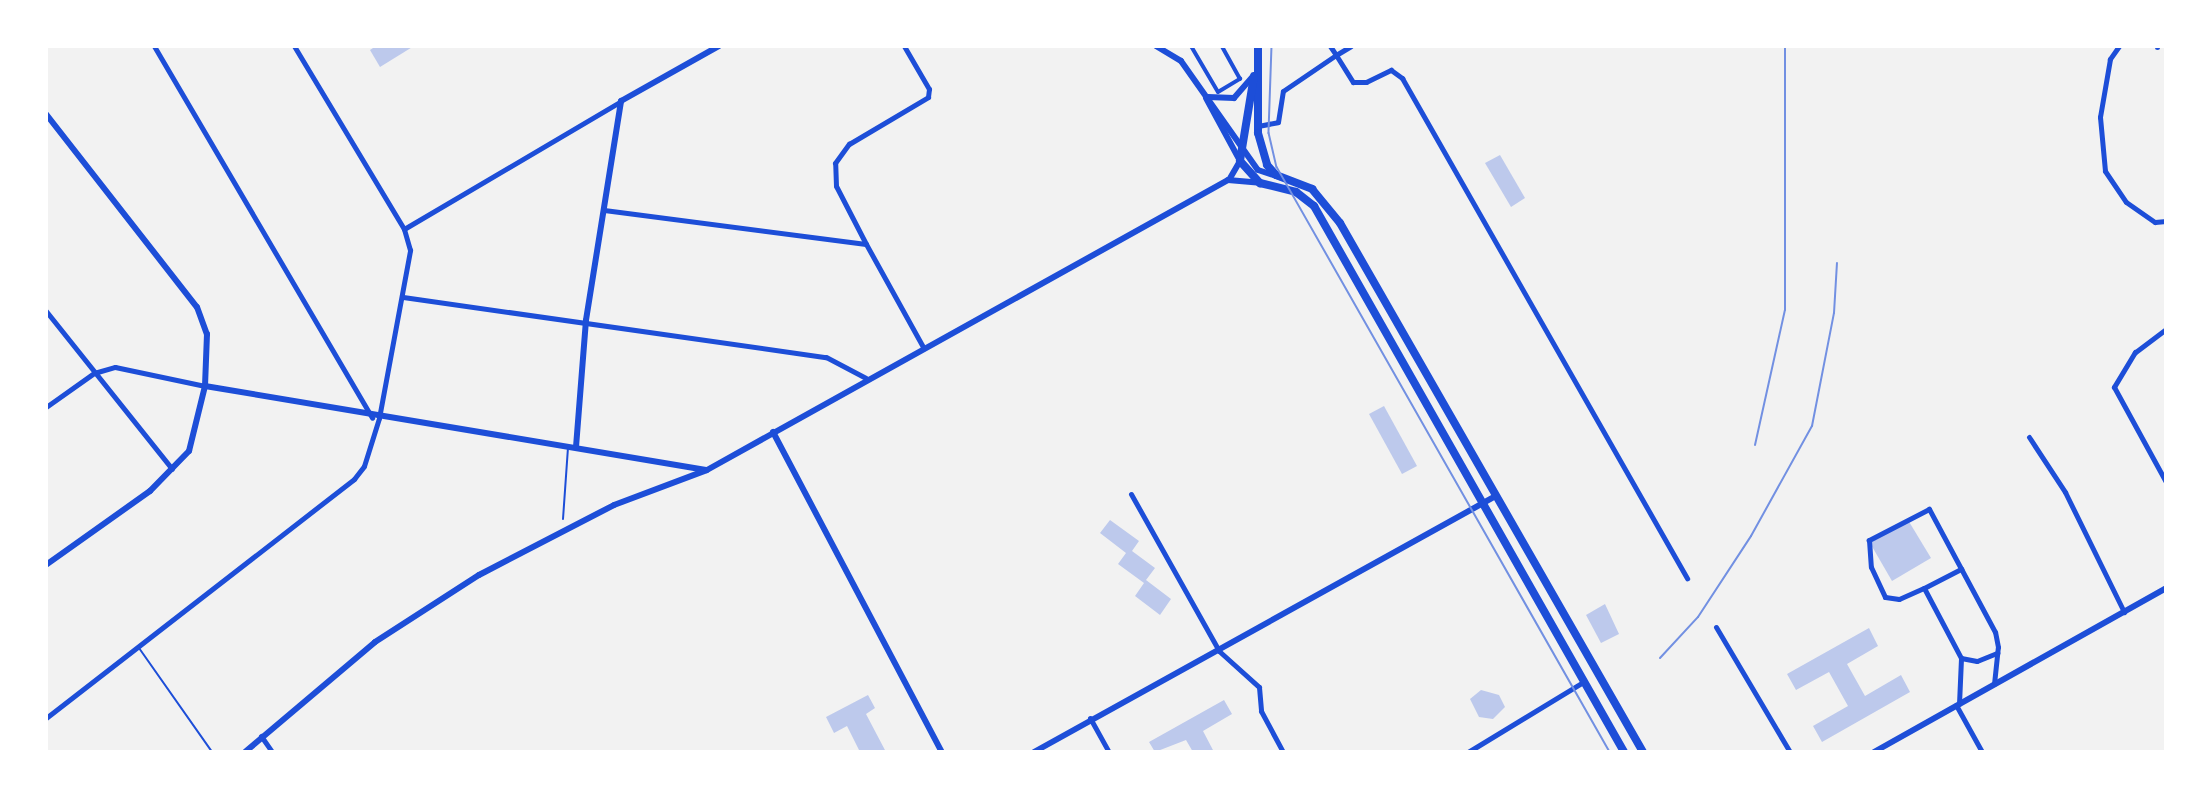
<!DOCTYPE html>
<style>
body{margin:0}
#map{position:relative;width:2212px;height:798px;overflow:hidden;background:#f2f2f2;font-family:"DM Sans",sans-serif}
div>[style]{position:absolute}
.building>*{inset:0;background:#bdc9ec}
.service>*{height:2px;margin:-1px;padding:0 1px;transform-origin:1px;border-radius:1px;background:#1d4ed8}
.pedestrian>*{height:4px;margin:-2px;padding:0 2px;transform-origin:2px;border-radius:2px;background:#1d4ed8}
.minor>*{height:5px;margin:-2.5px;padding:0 2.5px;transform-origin:2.5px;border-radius:2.5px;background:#1d4ed8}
.tertiary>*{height:6px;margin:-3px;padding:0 3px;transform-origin:3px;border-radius:3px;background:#1d4ed8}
.primary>*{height:8px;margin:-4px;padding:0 4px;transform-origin:4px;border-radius:4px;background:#1d4ed8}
.tram>*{height:1.5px;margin:-0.75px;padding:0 0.75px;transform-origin:0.75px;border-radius:0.75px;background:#7290e2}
.rail>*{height:2px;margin:-1px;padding:0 1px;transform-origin:1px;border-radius:1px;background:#7290e2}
span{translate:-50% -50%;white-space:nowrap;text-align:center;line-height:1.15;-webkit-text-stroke:4.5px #fff;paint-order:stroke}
.frame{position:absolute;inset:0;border:48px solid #fff;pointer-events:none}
</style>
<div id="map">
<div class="building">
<div style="clip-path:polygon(376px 46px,414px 46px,380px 67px,370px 50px)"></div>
<div style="clip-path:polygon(1500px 155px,1525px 198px,1511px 207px,1485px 163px)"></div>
<div style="clip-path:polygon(1384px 406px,1417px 466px,1402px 474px,1369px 414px)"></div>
<div style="clip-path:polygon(1110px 520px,1139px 541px,1132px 551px,1155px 568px,1146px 580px,1171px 599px,1160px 615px,1135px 596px,1144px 583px,1118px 564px,1126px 553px,1100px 533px)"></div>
<div style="clip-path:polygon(1908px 520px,1931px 558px,1892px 581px,1870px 543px)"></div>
<div style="clip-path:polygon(1605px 604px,1619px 634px,1601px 643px,1586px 615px)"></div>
<div style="clip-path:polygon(1869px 628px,1878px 646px,1847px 664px,1865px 696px,1901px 675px,1910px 692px,1822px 742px,1813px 726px,1848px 706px,1829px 672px,1796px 690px,1787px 674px)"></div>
<div style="clip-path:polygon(1481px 690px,1499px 695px,1505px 707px,1493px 719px,1479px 717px,1470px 699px)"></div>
<div style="clip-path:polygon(868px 695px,875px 708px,866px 714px,886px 752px,860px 752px,847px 726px,834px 733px,826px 717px)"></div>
<div style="clip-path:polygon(1224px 700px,1232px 714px,1203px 731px,1214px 752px,1193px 752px,1186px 740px,1155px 752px,1149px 742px)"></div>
</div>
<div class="service">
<div style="left:563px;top:519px;width:72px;rotate:-86deg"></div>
<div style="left:139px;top:648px;width:127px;rotate:54.9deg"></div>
</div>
<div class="pedestrian">
<div style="left:1191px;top:46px;width:53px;rotate:59.6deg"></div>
<div style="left:1218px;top:92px;width:26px;rotate:-31deg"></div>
<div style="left:1240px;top:79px;width:38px;rotate:-119deg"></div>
</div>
<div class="minor">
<div style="left:154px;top:46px;width:431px;rotate:59.6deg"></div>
<div style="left:1330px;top:46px;width:11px;rotate:56deg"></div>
<div style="left:1336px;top:55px;width:17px;rotate:-31deg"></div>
<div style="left:2119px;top:46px;width:16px;rotate:125deg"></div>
<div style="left:2110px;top:59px;width:59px;rotate:99.8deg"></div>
<div style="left:2100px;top:117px;width:54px;rotate:84.7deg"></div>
<div style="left:2105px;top:171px;width:37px;rotate:56deg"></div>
<div style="left:2126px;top:202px;width:35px;rotate:35deg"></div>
<div style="left:2155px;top:222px;width:11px;rotate:-5deg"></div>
<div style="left:2157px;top:47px;width:1px;rotate:-90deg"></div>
<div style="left:1258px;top:126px;width:20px;rotate:-11deg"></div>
<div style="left:1278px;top:122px;width:31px;rotate:-81deg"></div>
<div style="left:1283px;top:91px;width:64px;rotate:-34.2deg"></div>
<div style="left:1336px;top:55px;width:32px;rotate:58deg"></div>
<div style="left:1353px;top:82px;width:13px"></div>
<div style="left:1366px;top:82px;width:28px;rotate:-26deg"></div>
<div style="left:1391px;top:70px;width:14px;rotate:36deg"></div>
<div style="left:1402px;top:78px;width:576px;rotate:60.32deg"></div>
<div style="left:604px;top:210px;width:264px;rotate:7.4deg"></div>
<div style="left:866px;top:244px;width:118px;rotate:61deg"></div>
<div style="left:404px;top:229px;width:252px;rotate:-30.5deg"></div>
<div style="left:866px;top:244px;width:65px;rotate:-117.3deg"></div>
<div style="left:836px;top:186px;width:23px;rotate:-92deg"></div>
<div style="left:835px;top:163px;width:24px;rotate:-54deg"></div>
<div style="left:849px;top:144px;width:92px;rotate:-30.7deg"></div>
<div style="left:928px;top:97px;width:8px;rotate:-83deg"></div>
<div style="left:929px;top:89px;width:50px;rotate:-120.2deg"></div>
<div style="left:403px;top:297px;width:427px;rotate:8.1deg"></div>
<div style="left:826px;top:357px;width:45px;rotate:27.7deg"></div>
<div style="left:46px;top:311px;width:202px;rotate:51.4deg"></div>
<div style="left:2166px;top:329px;width:39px;rotate:143deg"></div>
<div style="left:2135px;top:352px;width:41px;rotate:121deg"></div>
<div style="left:2114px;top:387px;width:108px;rotate:61.3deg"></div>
<div style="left:46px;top:407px;width:59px;rotate:-35.3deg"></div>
<div style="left:94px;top:373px;width:22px;rotate:-16deg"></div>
<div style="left:115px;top:367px;width:92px;rotate:11.9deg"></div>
<div style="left:2029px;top:437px;width:66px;rotate:56.8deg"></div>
<div style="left:2065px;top:492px;width:134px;rotate:63.8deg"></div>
<div style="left:1131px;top:494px;width:180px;rotate:60.7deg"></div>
<div style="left:1219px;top:651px;width:54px;rotate:42deg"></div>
<div style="left:1259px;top:687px;width:24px;rotate:85deg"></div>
<div style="left:1261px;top:711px;width:47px;rotate:61.8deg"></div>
<div style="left:1924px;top:588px;width:42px;rotate:-27.2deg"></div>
<div style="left:1716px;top:627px;width:145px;rotate:59.4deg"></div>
<div style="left:1994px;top:684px;width:37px;rotate:-84deg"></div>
<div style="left:1998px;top:647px;width:15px;rotate:-101deg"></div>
<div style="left:1995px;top:632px;width:140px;rotate:-118.2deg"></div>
<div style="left:1929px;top:509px;width:68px;rotate:152.7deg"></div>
<div style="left:1869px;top:540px;width:27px;rotate:86deg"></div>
<div style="left:1871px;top:567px;width:33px;rotate:65deg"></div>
<div style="left:1885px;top:597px;width:14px;rotate:8deg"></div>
<div style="left:1899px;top:599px;width:27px;rotate:-24deg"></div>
<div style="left:1924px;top:588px;width:79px;rotate:62.1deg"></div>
<div style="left:1961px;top:658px;width:16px;rotate:11deg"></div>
<div style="left:1977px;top:661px;width:22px;rotate:-22deg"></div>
<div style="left:1959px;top:704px;width:46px;rotate:-87.5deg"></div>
<div style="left:1956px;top:705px;width:54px;rotate:61deg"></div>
<div style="left:46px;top:718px;width:390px;rotate:-37.8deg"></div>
<div style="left:354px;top:479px;width:16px;rotate:-52deg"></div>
<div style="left:364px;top:466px;width:50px;rotate:-72.6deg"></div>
<div style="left:379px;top:418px;width:171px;rotate:-79.5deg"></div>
<div style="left:410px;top:250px;width:22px;rotate:-106deg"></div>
<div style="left:404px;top:229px;width:214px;rotate:-121deg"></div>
<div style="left:1090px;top:718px;width:39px;rotate:61deg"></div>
<div style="left:261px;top:736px;width:19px;rotate:55deg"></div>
<div style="left:1468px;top:752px;width:135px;rotate:-31.3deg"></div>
</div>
<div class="tertiary">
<div style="left:1156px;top:46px;width:29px;rotate:31deg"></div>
<div style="left:1181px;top:61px;width:133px;rotate:54.8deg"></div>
<div style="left:1258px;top:170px;width:23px;rotate:18deg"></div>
<div style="left:1208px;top:97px;width:26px;rotate:2deg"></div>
<div style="left:1234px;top:98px;width:28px;rotate:-49deg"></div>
<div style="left:1206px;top:98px;width:72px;rotate:61.6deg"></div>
<div style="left:1240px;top:161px;width:20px;rotate:120deg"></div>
<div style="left:46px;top:114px;width:245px;rotate:52deg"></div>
<div style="left:197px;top:307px;width:29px;rotate:70deg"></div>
<div style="left:207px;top:334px;width:52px;rotate:92.2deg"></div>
<div style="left:205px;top:386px;width:67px;rotate:103.8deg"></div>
<div style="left:189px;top:451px;width:56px;rotate:134.3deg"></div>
<div style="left:150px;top:491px;width:128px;rotate:144.6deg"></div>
<div style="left:205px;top:386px;width:508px;rotate:9.52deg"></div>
<div style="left:773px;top:432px;width:362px;rotate:62.2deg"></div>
<div style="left:576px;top:447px;width:127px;rotate:-85.5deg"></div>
<div style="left:586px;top:320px;width:222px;rotate:-80.9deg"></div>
<div style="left:621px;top:101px;width:112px;rotate:-29.3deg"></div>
<div style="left:245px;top:752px;width:170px;rotate:-40.2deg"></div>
<div style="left:375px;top:642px;width:124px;rotate:-32.8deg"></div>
<div style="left:479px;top:575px;width:152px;rotate:-27.4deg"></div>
<div style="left:614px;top:505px;width:99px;rotate:-20.6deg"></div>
<div style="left:707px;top:470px;width:596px;rotate:-29.1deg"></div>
<div style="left:1228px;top:180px;width:32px;rotate:5deg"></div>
<div style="left:1034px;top:752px;width:526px;rotate:-29deg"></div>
<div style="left:1874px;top:752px;width:335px;rotate:-29.3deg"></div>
</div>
<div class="primary">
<div style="left:1258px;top:46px;width:87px;rotate:90deg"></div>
<div style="left:1258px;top:133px;width:33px;rotate:74deg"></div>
<div style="left:1267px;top:165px;width:13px;rotate:48deg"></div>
<div style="left:1276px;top:175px;width:39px;rotate:21deg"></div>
<div style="left:1312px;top:189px;width:44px;rotate:50.5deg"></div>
<div style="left:1340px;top:223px;width:610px;rotate:60.2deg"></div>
<div style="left:1254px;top:76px;width:86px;rotate:99.4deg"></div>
<div style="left:1240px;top:161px;width:30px;rotate:48deg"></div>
<div style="left:1260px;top:183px;width:37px;rotate:14deg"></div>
<div style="left:1296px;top:192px;width:23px;rotate:38deg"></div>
<div style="left:1314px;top:206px;width:628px;rotate:60.41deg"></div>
</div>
<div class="tram">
<div style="left:1272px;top:46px;width:87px;rotate:92deg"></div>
<div style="left:1269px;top:133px;width:35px;rotate:77deg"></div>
<div style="left:1277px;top:167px;width:673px;rotate:60.35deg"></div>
</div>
<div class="rail">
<div style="left:1755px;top:445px;width:138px;rotate:-77.5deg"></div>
<div style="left:1785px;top:310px;width:264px;rotate:-90deg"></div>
<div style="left:1660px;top:658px;width:56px;rotate:-47.2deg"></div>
<div style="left:1698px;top:617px;width:97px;rotate:-56.8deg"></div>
<div style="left:1751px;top:536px;width:126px;rotate:-61deg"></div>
<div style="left:1812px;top:426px;width:115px;rotate:-79deg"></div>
<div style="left:1834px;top:313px;width:50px;rotate:-86.6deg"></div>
</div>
<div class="frame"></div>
</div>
